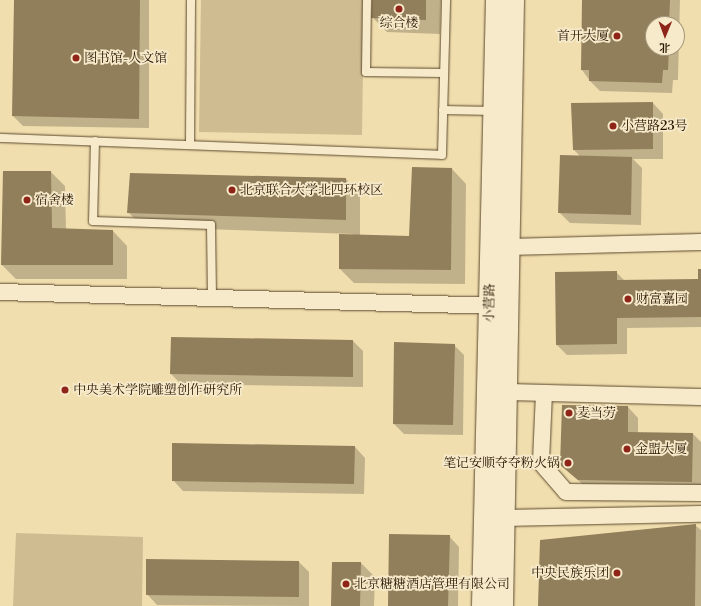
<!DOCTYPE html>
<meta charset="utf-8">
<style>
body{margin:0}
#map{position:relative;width:701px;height:606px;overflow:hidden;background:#f1deae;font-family:"Libre Bodoni","Noto Serif SC",serif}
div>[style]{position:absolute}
.green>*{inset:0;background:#cfbc91}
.shadow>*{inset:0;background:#0003}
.building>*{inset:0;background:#917e5b}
.roads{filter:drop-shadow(0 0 1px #5c492d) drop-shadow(0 0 1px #5c492d)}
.lane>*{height:8px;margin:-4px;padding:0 4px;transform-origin:4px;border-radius:4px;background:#f6eaca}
.street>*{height:16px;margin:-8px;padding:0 8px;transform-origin:8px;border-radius:8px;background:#f6eaca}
.secondary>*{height:22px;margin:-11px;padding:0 11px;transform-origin:11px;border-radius:11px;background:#f6eaca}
.dots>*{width:11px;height:11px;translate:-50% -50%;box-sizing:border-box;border:2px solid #f6eaca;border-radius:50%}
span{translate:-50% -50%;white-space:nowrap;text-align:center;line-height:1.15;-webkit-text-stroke:3.5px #f6eaca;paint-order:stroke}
.poi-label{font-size:13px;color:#2a1702}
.right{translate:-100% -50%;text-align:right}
.left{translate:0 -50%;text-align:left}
.street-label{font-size:13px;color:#2a1702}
.north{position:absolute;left:645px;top:16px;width:40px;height:40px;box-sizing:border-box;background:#f6eaca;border:1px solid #a4967a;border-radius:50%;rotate:181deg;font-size:11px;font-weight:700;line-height:16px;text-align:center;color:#2a1702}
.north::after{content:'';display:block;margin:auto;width:14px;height:18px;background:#8f2418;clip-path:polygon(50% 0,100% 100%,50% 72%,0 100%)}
</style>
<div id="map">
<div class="green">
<div style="clip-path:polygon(201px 0,364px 0,362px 135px,199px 132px)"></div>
<div style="clip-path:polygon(16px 533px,143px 537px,142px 606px,13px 606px)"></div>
</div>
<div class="shadow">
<div style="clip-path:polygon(15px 0,149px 0,149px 128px,23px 126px,13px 116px)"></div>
<div style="clip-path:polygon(373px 0,441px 0,440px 34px,387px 32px,372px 17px)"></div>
<div style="clip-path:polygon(evenodd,583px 0,680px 0,678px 80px,673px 80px,672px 93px,600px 91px,590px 81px,582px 70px,583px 0,653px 24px,677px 24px,677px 48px,653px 48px,653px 24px)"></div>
<div style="clip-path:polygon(653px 103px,663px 114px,663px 159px,633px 159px,642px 168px,641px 225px,570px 223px,559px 212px,581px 157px,574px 150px)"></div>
<div style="clip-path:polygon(413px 168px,452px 169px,466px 184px,465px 284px,354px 283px,340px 269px,353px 234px,143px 227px,128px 212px,346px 179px,360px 193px,360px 236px,410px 237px)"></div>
<div style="clip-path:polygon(51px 172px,65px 186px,66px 230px,113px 231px,127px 246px,127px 279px,16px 279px,2px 265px)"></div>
<div style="clip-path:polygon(701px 270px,701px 327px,627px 328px,627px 354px,567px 355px,557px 345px,616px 272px,625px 281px,699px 280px)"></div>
<div style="clip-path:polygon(353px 341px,363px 351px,363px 387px,181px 384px,171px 374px)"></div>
<div style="clip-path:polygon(454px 345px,464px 355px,463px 435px,404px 434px,394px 424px)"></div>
<div style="clip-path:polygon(628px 407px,638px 418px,638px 433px,693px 434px,701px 442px,701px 492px,589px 490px,561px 465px)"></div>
<div style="clip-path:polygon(355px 447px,365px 458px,364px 494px,183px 491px,173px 480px)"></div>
<div style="clip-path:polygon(695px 525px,701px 530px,701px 606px,539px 606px)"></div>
<div style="clip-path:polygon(449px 536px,459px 547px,458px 606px,389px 606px)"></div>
<div style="clip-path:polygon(299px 562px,309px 572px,309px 606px,157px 605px,147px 594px)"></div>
<div style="clip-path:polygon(361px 563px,375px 577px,374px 606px,333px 606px)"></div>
</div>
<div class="building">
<div style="clip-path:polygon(14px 0,140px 0,139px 119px,12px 116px)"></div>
<div style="clip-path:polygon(372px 0,426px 0,426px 20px,371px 18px)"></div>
<div style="clip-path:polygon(582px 0,670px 0,669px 24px,653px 24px,653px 48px,669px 48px,668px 70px,663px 70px,662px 83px,589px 81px,589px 70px,581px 70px)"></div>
<div style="clip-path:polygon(653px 102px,653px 149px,573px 150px,571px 103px)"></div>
<div style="clip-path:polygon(560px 155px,632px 157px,631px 215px,558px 213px)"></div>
<div style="clip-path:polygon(412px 167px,452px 168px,451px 270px,339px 269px,339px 234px,409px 236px)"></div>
<div style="clip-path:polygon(3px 171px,51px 171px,52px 228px,113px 230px,113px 265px,1px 265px)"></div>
<div style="clip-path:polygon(130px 173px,346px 178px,346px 220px,127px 213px)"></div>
<div style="clip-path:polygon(698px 269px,701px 269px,701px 317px,617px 318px,617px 344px,556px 345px,555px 272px,617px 271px,617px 280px,698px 279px)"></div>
<div style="clip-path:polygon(171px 337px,353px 340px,353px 377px,170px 374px)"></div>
<div style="clip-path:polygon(394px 342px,455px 344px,453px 425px,393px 424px)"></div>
<div style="clip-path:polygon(562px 405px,628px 406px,628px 432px,693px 433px,692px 482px,578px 480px,560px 465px)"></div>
<div style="clip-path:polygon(172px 443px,355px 446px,354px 484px,172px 481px)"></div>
<div style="clip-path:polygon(696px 524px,695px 606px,538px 606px,540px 540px)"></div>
<div style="clip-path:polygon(389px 534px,450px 535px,448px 606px,388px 606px)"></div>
<div style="clip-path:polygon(146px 559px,299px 561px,299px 597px,146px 595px)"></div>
<div style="clip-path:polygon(332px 562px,361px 562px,360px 606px,331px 606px)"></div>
</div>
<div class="roads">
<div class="lane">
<div style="left:367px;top:0;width:72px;rotate:90.8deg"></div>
<div style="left:366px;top:72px;width:78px;rotate:0.7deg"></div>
<div style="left:443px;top:110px;width:51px;rotate:1.1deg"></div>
<div style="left:0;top:138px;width:442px;rotate:2.2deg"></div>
<div style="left:442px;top:155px;width:155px;rotate:-88.5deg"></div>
<div style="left:95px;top:141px;width:80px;rotate:91.4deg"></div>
<div style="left:93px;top:221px;width:118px;rotate:1.9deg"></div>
<div style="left:211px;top:225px;width:73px;rotate:89.2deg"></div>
<div style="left:190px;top:145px;width:145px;rotate:-89.6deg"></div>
</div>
<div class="street">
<div style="left:502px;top:254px;width:9px;rotate:-49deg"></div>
<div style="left:508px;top:247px;width:193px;rotate:-1.5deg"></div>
<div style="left:0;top:292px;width:500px;rotate:1.6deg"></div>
<div style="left:507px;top:392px;width:194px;rotate:1.5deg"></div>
<div style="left:544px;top:393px;width:70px;rotate:92.5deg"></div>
<div style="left:541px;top:463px;width:38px;rotate:49deg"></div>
<div style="left:566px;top:492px;width:135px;rotate:0.4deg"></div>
<div style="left:504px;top:518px;width:197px;rotate:-1.2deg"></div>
</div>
<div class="secondary">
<div style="left:483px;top:606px;width:606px;rotate:-88.68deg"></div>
<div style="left:502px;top:606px;width:606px;rotate:-88.96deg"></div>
</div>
</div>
<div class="dots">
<div style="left:399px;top:9px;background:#8f2418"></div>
<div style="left:617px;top:36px;background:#8f2418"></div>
<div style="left:76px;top:58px;background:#8f2418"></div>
<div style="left:613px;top:126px;background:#8f2418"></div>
<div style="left:232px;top:190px;background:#8f2418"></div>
<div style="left:27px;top:200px;background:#8f2418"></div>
<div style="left:628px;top:299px;background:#8f2418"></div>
<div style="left:65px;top:390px;background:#8f2418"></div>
<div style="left:569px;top:413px;background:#8f2418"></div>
<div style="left:627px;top:449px;background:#8f2418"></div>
<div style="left:568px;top:463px;background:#8f2418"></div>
<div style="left:617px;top:573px;background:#8f2418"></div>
<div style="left:346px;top:584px;background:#8f2418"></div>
</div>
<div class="poi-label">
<span style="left:399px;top:23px">综合楼</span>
<span class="right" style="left:609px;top:36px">首开大厦</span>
<span class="left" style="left:84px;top:58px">图书馆-人文馆</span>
<span class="left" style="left:621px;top:126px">小营路23号</span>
<span class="left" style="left:240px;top:190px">北京联合大学北四环校区</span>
<span class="left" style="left:35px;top:200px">宿舍楼</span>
<span class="left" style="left:636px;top:299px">财富嘉园</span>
<span class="left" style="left:73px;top:390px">中央美术学院雕塑创作研究所</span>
<span class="left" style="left:577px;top:413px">麦当劳</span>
<span class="left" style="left:635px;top:449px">金盟大厦</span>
<span class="right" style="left:560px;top:463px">笔记安顺夺夺粉火锅</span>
<span class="right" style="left:609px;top:573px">中央民族乐团</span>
<span class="left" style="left:354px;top:584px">北京糖糖酒店管理有限公司</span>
</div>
<div class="street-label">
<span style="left:490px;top:303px;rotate:-89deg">小营路</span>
</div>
<div class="north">北</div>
</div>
